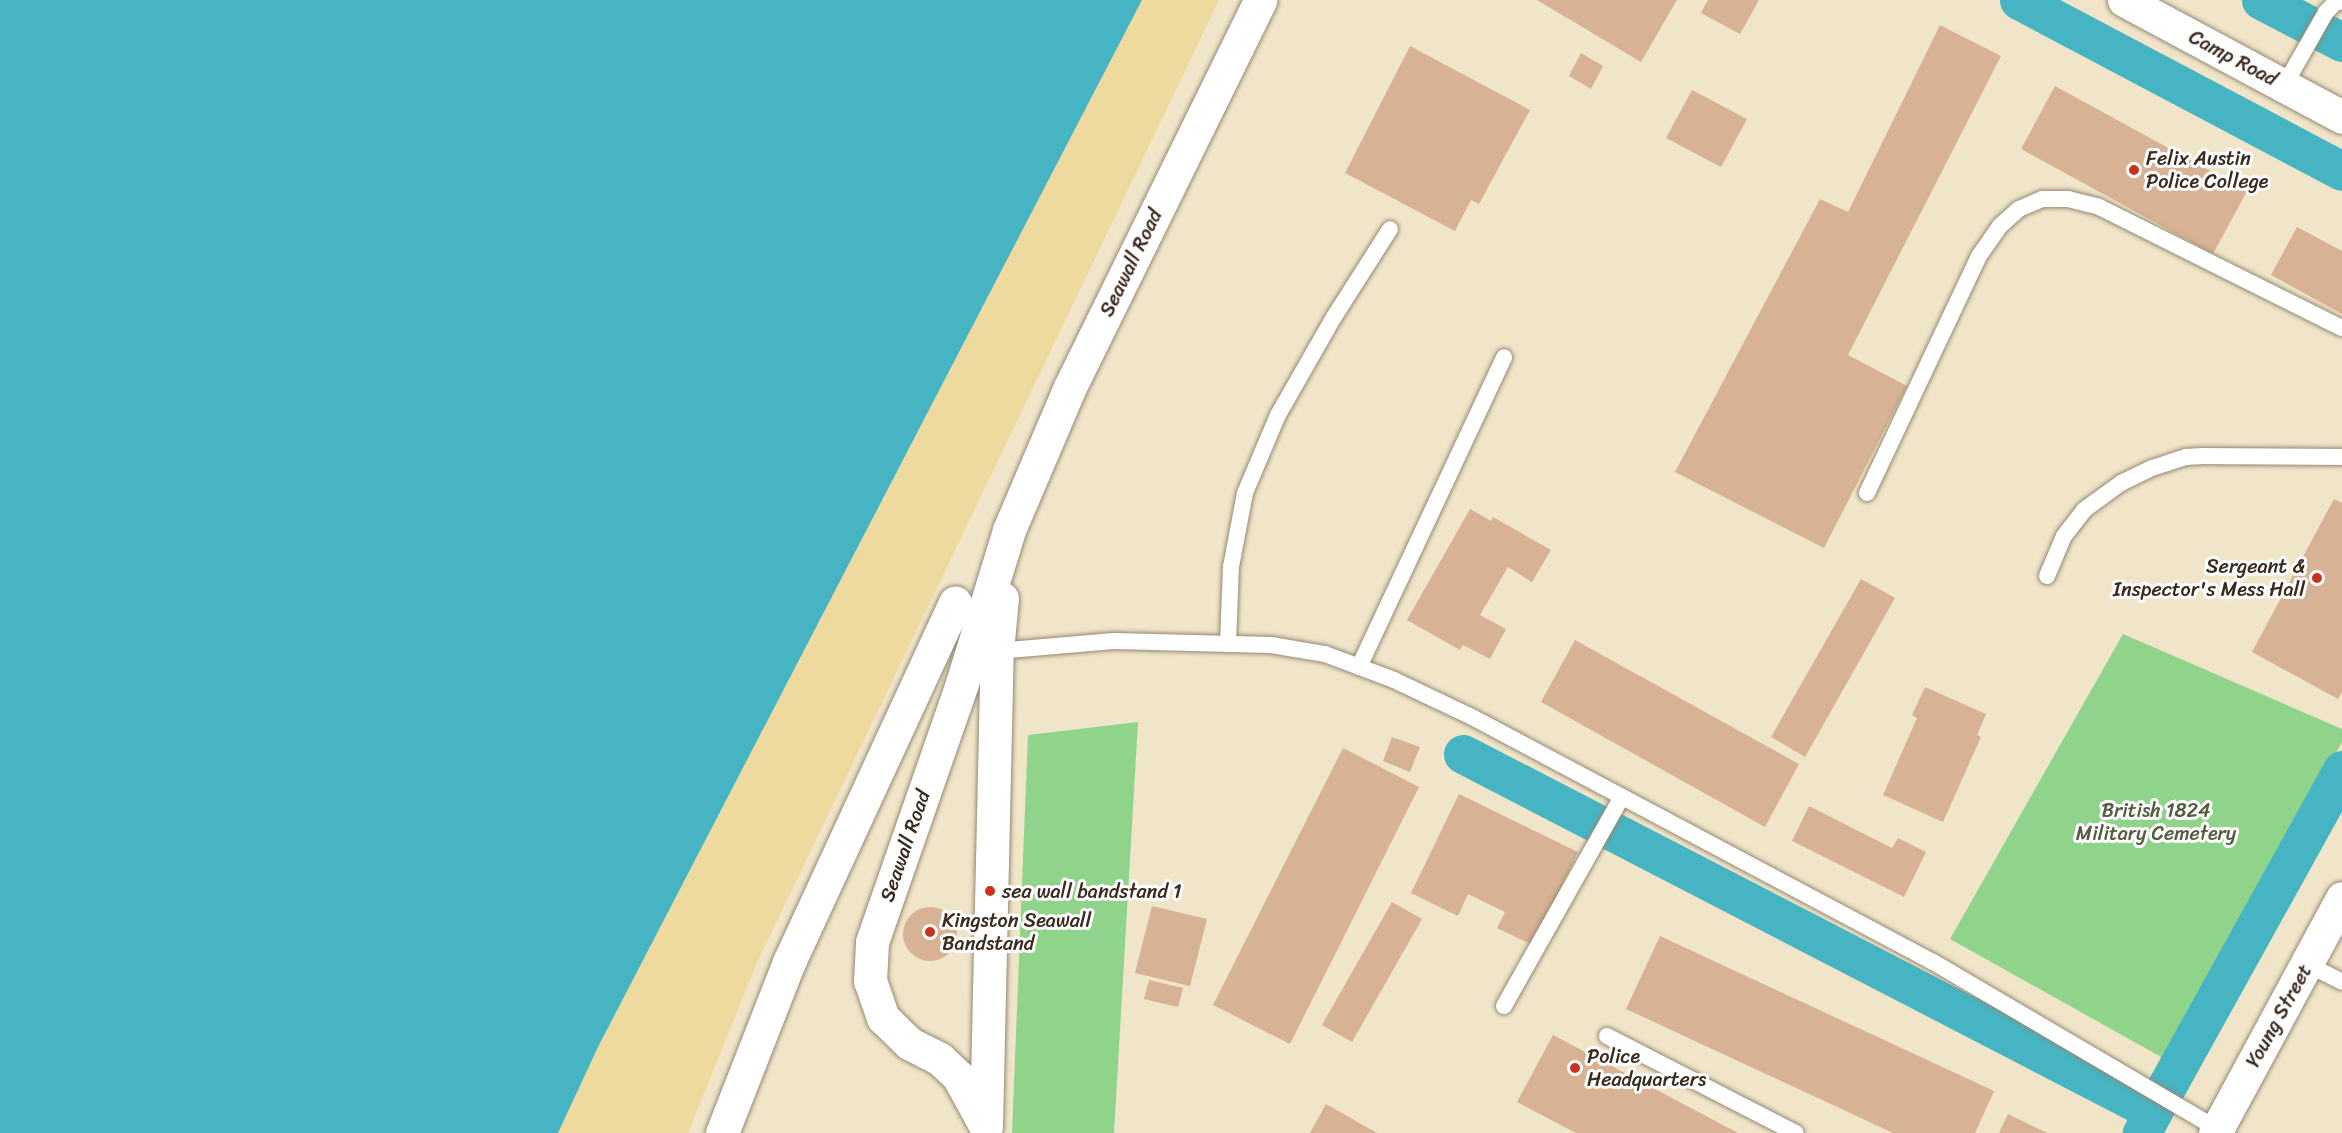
<!DOCTYPE html>
<style>
body{margin:0}
#map{position:relative;width:2342px;height:1133px;overflow:hidden;background:#f0e5c9;font-family:Sriracha,sans-serif}
div>[style]{position:absolute}
.green>*{inset:0;background:#90d38b}
.sand>*{inset:0;background:#eeda9e}
.water>*{inset:0;background:#46b4c2}
.canal>*{height:39px;margin:-19.5px;padding:0 19.5px;transform-origin:19.5px;border-radius:19.5px;background:#46b4c2}
.building>*{inset:0;background:#d7b294}
.round{border-radius:50%}
.roads{filter:drop-shadow(0 0 2px #968874) drop-shadow(0 0 2px #968874)}
.lane>*{height:16px;margin:-8px;padding:0 8px;transform-origin:8px;border-radius:8px;background:#fff}
.street>*{height:33px;margin:-16.5px;padding:0 16.5px;transform-origin:16.5px;border-radius:16.5px;background:#fff}
.secondary>*{height:33px;margin:-16.5px;padding:0 16.5px;transform-origin:16.5px;border-radius:16.5px;background:#fff}
.dots>*{width:16px;height:16px;translate:-50% -50%;box-sizing:border-box;border:3px solid #fff;border-radius:50%}
span{translate:-50% -50%;white-space:nowrap;text-align:center;line-height:1.15;-webkit-text-stroke:6px #fff;paint-order:stroke}
.street-label{font-size:20px;color:#3b2a1e}
.poi-label{font-size:20px;color:#3b2a1e}
.left{translate:0 -50%;text-align:left}
.right{translate:-100% -50%;text-align:right}
.park-label{font-size:20px;color:#545d3f}
</style>
<div id="map">
<div class="green">
<div style="clip-path:polygon(2123px 634px,2342px 729px,2342px 742px,2163px 1058px,1950px 939px)"></div>
<div style="clip-path:polygon(1138px 722px,1114px 1133px,1012px 1133px,1028px 735px)"></div>
</div>
<div class="sand">
<div style="clip-path:polygon(1142px 0,1219px 0,756px 965px,688px 1133px,558px 1133px,598px 1047px,667px 914px)"></div>
</div>
<div class="water">
<div style="clip-path:polygon(0 0,1142px 0,667px 914px,598px 1047px,558px 1133px,0 1133px)"></div>
</div>
<div class="canal">
<div style="left:2019px;top:0;width:365px;rotate:27.9deg"></div>
<div style="left:2261px;top:0;width:91px;rotate:27.4deg"></div>
<div style="left:1463px;top:754px;width:777px;rotate:27.36deg"></div>
<div style="left:2153px;top:1111px;width:25px;rotate:117deg"></div>
<div style="left:2153px;top:1111px;width:390px;rotate:-61deg"></div>
</div>
<div class="building">
<div style="clip-path:polygon(1537px 0,1677px 0,1641px 62px)"></div>
<div style="clip-path:polygon(1708px 0,1759px 0,1740px 34px,1701px 13px)"></div>
<div style="clip-path:polygon(1940px 25px,2001px 56px,1848px 355px,1907px 386px,1824px 548px,1675px 472px,1820px 199px,1848px 212px)"></div>
<div style="clip-path:polygon(1410px 46px,1530px 110px,1479px 204px,1471px 200px,1455px 231px,1345px 173px)"></div>
<div style="clip-path:polygon(1581px 53px,1603px 66px,1591px 89px,1569px 76px)"></div>
<div style="clip-path:polygon(2055px 86px,2247px 191px,2213px 254px,2021px 149px)"></div>
<div style="clip-path:polygon(1692px 90px,1747px 119px,1721px 167px,1666px 138px)"></div>
<div style="clip-path:polygon(2297px 227px,2342px 251px,2342px 314px,2271px 275px)"></div>
<div style="clip-path:polygon(2334px 499px,2342px 503px,2342px 692px,2338px 699px,2252px 652px)"></div>
<div style="clip-path:polygon(1470px 509px,1491px 521px,1493px 517px,1551px 550px,1532px 582px,1508px 567px,1480px 615px,1506px 629px,1490px 659px,1463px 645px,1460px 650px,1407px 620px)"></div>
<div style="clip-path:polygon(1861px 579px,1895px 598px,1805px 757px,1771px 737px)"></div>
<div style="clip-path:polygon(1575px 640px,1799px 764px,1765px 827px,1541px 702px)"></div>
<div style="clip-path:polygon(1925px 687px,1986px 714px,1977px 735px,1981px 737px,1943px 822px,1883px 795px,1917px 718px,1912px 715px)"></div>
<div style="clip-path:polygon(1392px 737px,1420px 747px,1410px 772px,1383px 761px)"></div>
<div style="clip-path:polygon(1343px 748px,1419px 787px,1290px 1044px,1213px 1005px)"></div>
<div style="clip-path:polygon(1459px 794px,1578px 852px,1533px 945px,1497px 928px,1505px 912px,1468px 894px,1458px 916px,1411px 893px)"></div>
<div style="clip-path:polygon(1809px 806px,1892px 848px,1898px 838px,1926px 852px,1904px 897px,1792px 841px)"></div>
<div style="clip-path:polygon(1392px 902px,1422px 919px,1352px 1042px,1322px 1025px)"></div>
<div style="clip-path:polygon(1152px 906px,1207px 919px,1190px 986px,1135px 973px)"></div>
<div class="round" style="left:903px;top:907px;width:54px;height:54px"></div>
<div style="clip-path:polygon(1660px 936px,1994px 1091px,1975px 1133px,1893px 1133px,1626px 1009px)"></div>
<div style="clip-path:polygon(1149px 980px,1183px 988px,1178px 1007px,1144px 999px)"></div>
<div style="clip-path:polygon(1553px 1035px,1738px 1133px,1576px 1133px,1517px 1102px)"></div>
<div style="clip-path:polygon(1326px 1104px,1377px 1133px,1310px 1133px)"></div>
<div style="clip-path:polygon(2008px 1114px,2047px 1133px,1999px 1133px)"></div>
</div>
<div class="roads">
<div class="lane">
<div style="left:2284px;top:86px;width:85px;rotate:-60.4deg"></div>
<div style="left:2326px;top:12px;width:16px;rotate:-45deg"></div>
<div style="left:2337px;top:1px;width:5px;rotate:11deg"></div>
<div style="left:1867px;top:493px;width:262px;rotate:-64.7deg"></div>
<div style="left:1979px;top:256px;width:37px;rotate:-55deg"></div>
<div style="left:2000px;top:226px;width:25px;rotate:-42deg"></div>
<div style="left:2019px;top:209px;width:25px;rotate:-23deg"></div>
<div style="left:2042px;top:199px;width:26px"></div>
<div style="left:2068px;top:199px;width:32px;rotate:14deg"></div>
<div style="left:2099px;top:207px;width:271px;rotate:26.5deg"></div>
<div style="left:2047px;top:576px;width:43px;rotate:-67deg"></div>
<div style="left:2064px;top:536px;width:33px;rotate:-52deg"></div>
<div style="left:2084px;top:510px;width:46px;rotate:-36.1deg"></div>
<div style="left:2121px;top:483px;width:34px;rotate:-26deg"></div>
<div style="left:2152px;top:468px;width:36px;rotate:-18deg"></div>
<div style="left:2186px;top:457px;width:17px;rotate:-3deg"></div>
<div style="left:2203px;top:456px;width:139px;rotate:0.4deg"></div>
<div style="left:1228px;top:644px;width:77px;rotate:-87.8deg"></div>
<div style="left:1231px;top:567px;width:75px;rotate:-79.3deg"></div>
<div style="left:1245px;top:493px;width:85px;rotate:-67.1deg"></div>
<div style="left:1278px;top:415px;width:113px;rotate:-60.3deg"></div>
<div style="left:1334px;top:317px;width:104px;rotate:-57.5deg"></div>
<div style="left:997px;top:651px;width:117px;rotate:-4.9deg"></div>
<div style="left:1114px;top:641px;width:157px;rotate:1.5deg"></div>
<div style="left:1271px;top:645px;width:55px;rotate:9.5deg"></div>
<div style="left:1325px;top:654px;width:74px;rotate:20.6deg"></div>
<div style="left:1394px;top:680px;width:86px;rotate:25.4deg"></div>
<div style="left:1472px;top:717px;width:522px;rotate:27.99deg"></div>
<div style="left:1933px;top:962px;width:330px;rotate:30.4deg"></div>
<div style="left:1359px;top:667px;width:342px;rotate:-64.9deg"></div>
<div style="left:2307px;top:964px;width:39px;rotate:27deg"></div>
<div style="left:1504px;top:1006px;width:240px;rotate:-60.6deg"></div>
<div style="left:1607px;top:1036px;width:212px;rotate:27.2deg"></div>
</div>
<div class="street">
<div style="left:722px;top:1133px;width:184px;rotate:-68.6deg"></div>
<div style="left:789px;top:962px;width:396px;rotate:-65.2deg"></div>
</div>
<div class="secondary">
<div style="left:2124px;top:0;width:247px;rotate:28.2deg"></div>
<div style="left:986px;top:1125px;width:474px;rotate:-88.7deg"></div>
<div style="left:997px;top:651px;width:53px;rotate:-84.6deg"></div>
<div style="left:986px;top:1127px;width:58px;rotate:-118.8deg"></div>
<div style="left:958px;top:1076px;width:25px;rotate:-137deg"></div>
<div style="left:940px;top:1059px;width:35px;rotate:-153deg"></div>
<div style="left:909px;top:1043px;width:36px;rotate:-136deg"></div>
<div style="left:883px;top:1018px;width:39px;rotate:-109deg"></div>
<div style="left:870px;top:981px;width:39px;rotate:-87deg"></div>
<div style="left:872px;top:942px;width:274px;rotate:-70.8deg"></div>
<div style="left:962px;top:683px;width:160px;rotate:-72.9deg"></div>
<div style="left:1009px;top:530px;width:153px;rotate:-66.9deg"></div>
<div style="left:1069px;top:389px;width:433px;rotate:-63.8deg"></div>
<div style="left:2215px;top:1133px;width:267px;rotate:-61.6deg"></div>
</div>
</div>
<div class="dots">
<div style="left:2134px;top:170px;background:#c8321e"></div>
<div style="left:2317px;top:578px;background:#c8321e"></div>
<div style="left:990px;top:891px;background:#c8321e"></div>
<div style="left:930px;top:932px;background:#c8321e"></div>
<div style="left:1575px;top:1068px;background:#c8321e"></div>
</div>
<div class="street-label">
<span style="left:2233px;top:58px;rotate:28deg">Camp Road</span>
<span style="left:1131px;top:263px;rotate:-64deg">Seawall Road</span>
<span style="left:905px;top:846px;rotate:-71deg">Seawall Road</span>
<span style="left:2279px;top:1016px;rotate:-61deg">Young Street</span>
</div>
<div class="poi-label">
<span class="left" style="left:2146px;top:170px">Felix Austin<br>Police College</span>
<span class="right" style="left:2305px;top:578px">Sergeant &amp;<br>Inspector's Mess Hall</span>
<span class="left" style="left:1002px;top:891px">sea wall bandstand 1</span>
<span class="left" style="left:942px;top:932px">Kingston Seawall<br>Bandstand</span>
<span class="left" style="left:1587px;top:1068px">Police<br>Headquarters</span>
</div>
<div class="park-label">
<span style="left:2156px;top:822px">British 1824<br>Military Cemetery</span>
</div>
</div>
